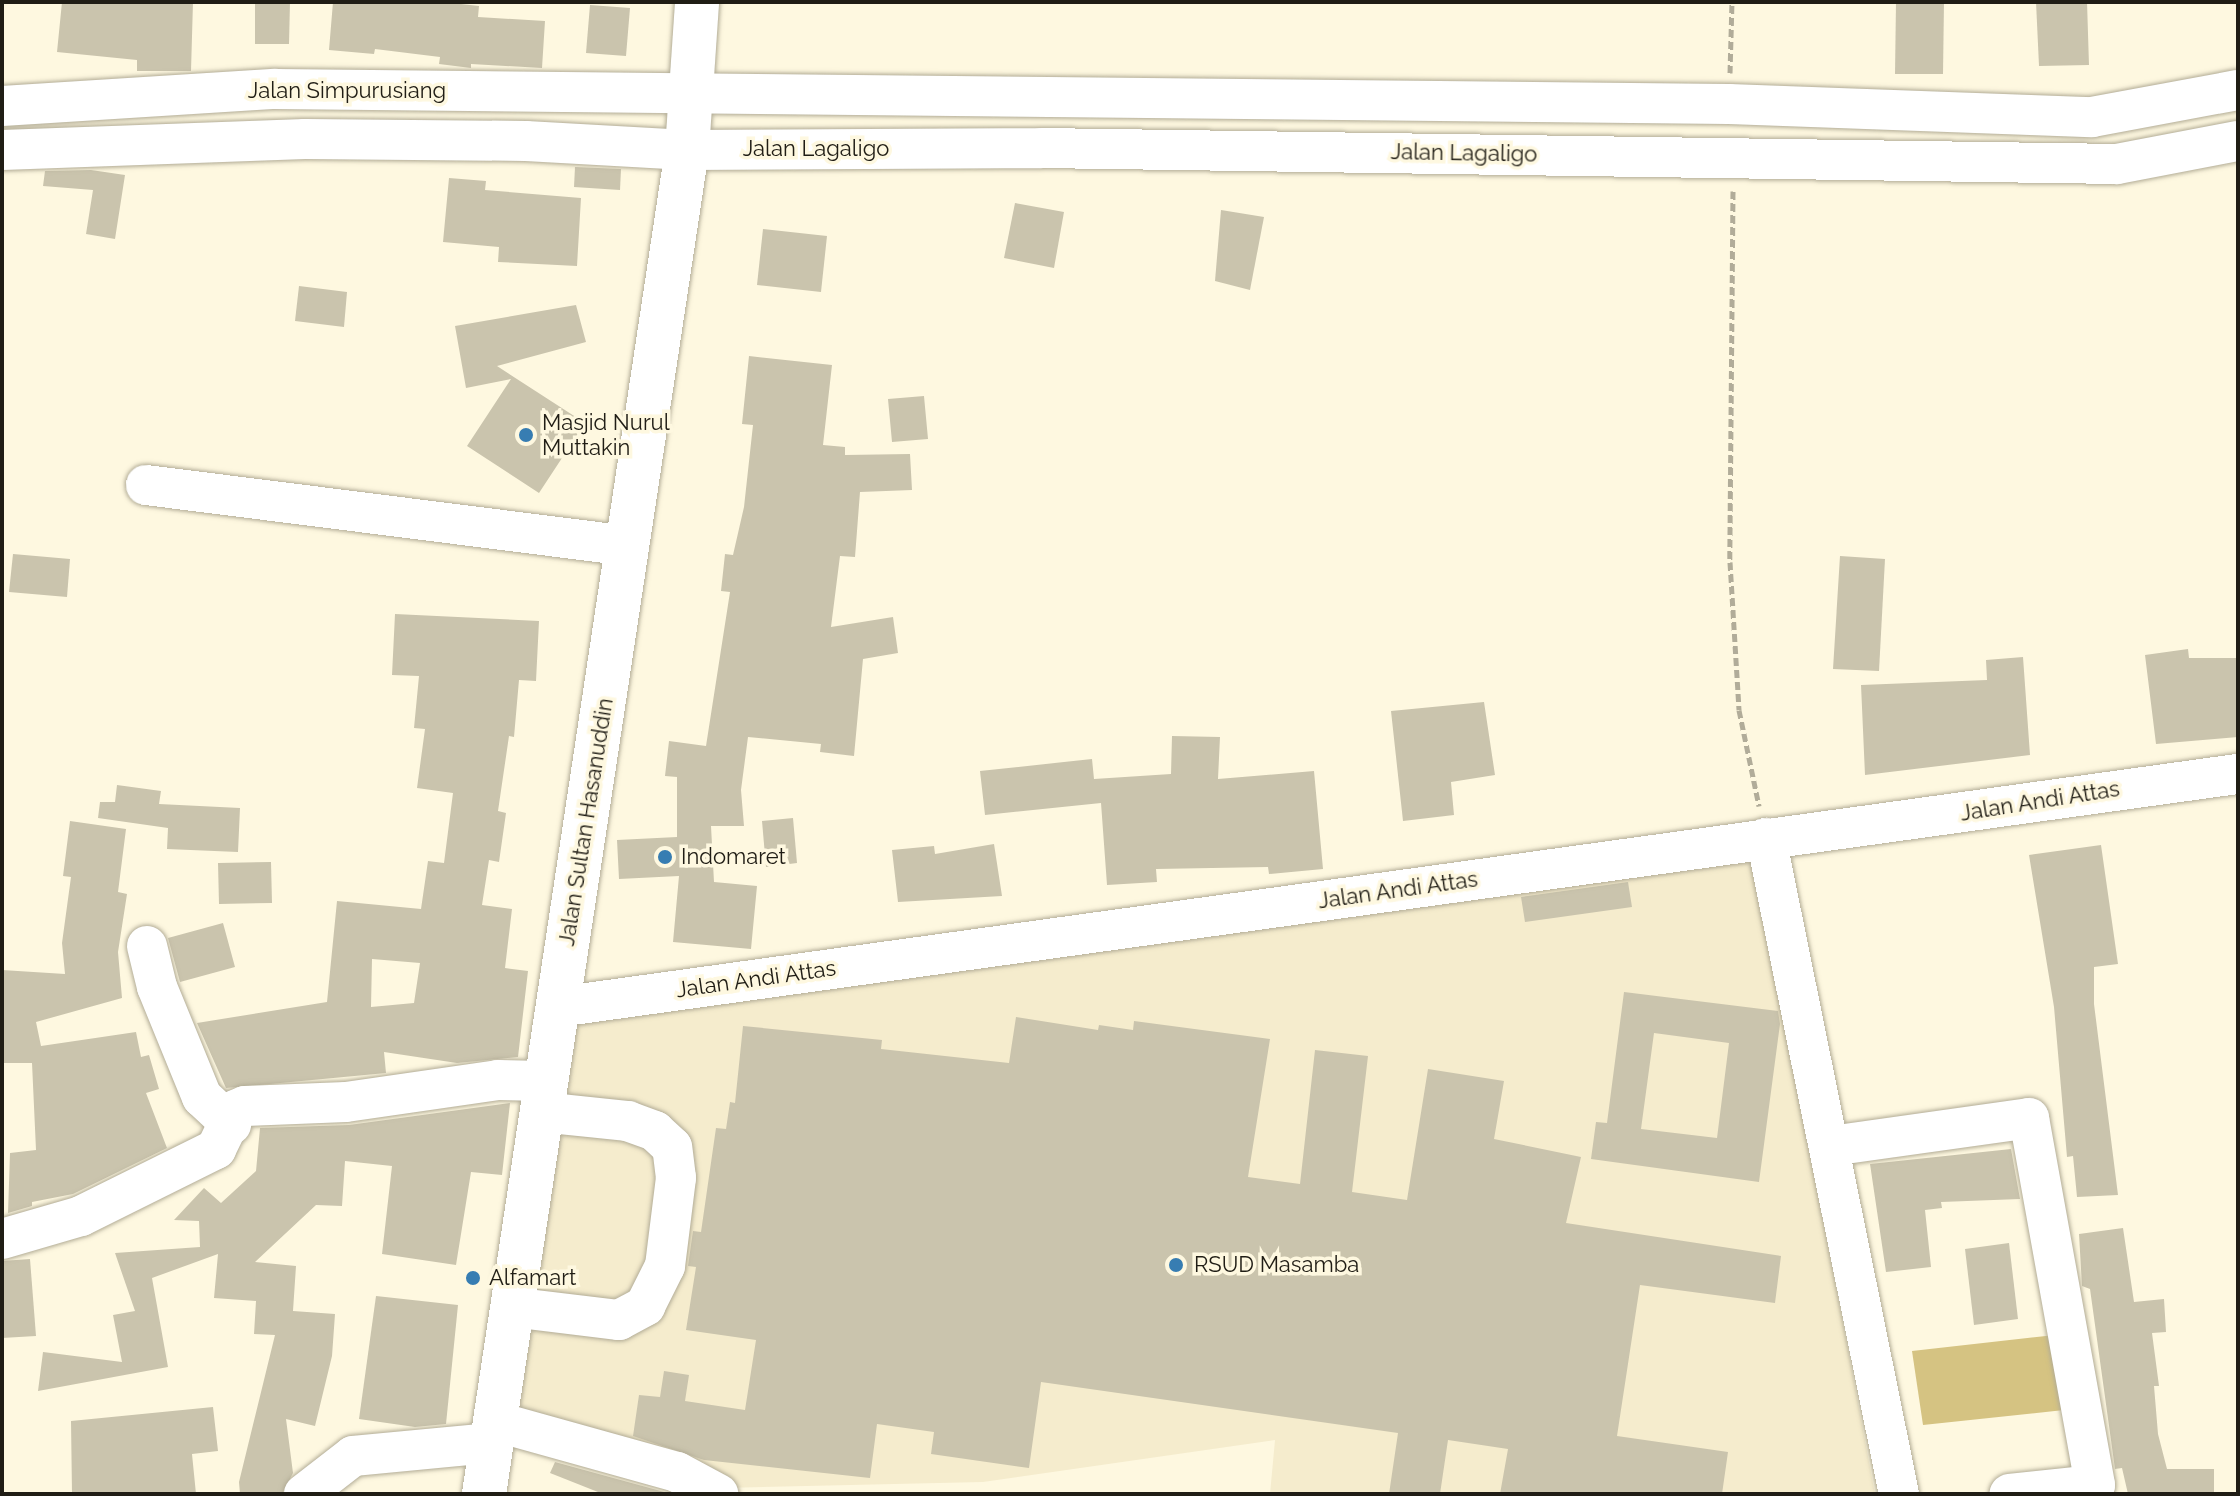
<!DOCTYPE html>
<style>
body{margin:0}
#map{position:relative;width:2240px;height:1496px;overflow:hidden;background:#fef8e0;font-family:Raleway,sans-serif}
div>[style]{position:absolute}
.built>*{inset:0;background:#f5eccd}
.green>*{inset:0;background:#d5c382}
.building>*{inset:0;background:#cac4ad}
.path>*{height:5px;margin-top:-2.5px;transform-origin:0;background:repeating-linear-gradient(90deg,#b1ac99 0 8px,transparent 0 12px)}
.roads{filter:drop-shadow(0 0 2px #b2ac96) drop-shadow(0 0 2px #b2ac96)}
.minor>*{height:40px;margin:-20px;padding:0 20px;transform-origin:20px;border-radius:20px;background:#fff}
.highway>*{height:44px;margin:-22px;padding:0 22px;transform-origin:22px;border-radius:22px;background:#fff}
.dots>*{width:22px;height:22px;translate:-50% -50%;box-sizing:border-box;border:4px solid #fef8e0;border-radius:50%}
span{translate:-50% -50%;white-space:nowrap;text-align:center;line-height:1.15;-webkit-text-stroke:7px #fef8e0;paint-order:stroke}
.street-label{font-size:22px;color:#201d15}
.poi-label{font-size:22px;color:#201d15}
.left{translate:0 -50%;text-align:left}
.frame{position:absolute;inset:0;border:4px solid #201d15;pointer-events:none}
</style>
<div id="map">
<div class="built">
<div style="clip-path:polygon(1755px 857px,1875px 1494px,1270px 1494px,1275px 1440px,983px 1482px,722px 1488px,499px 1419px,559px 1012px)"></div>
</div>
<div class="green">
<div style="clip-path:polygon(2055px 1335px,2064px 1410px,1923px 1425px,1912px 1351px)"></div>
</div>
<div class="building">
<div style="clip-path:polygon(62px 2px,193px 2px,191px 71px,137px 71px,137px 60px,57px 52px)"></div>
<div style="clip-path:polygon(255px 2px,290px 2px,289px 44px,255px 44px)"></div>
<div style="clip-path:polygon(333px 2px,443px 2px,479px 6px,478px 17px,545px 21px,542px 68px,471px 64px,471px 68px,439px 64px,440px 57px,375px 49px,374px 54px,329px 50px)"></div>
<div style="clip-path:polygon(1896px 2px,1944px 2px,1943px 74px,1895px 74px)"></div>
<div style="clip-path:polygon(2036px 2px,2087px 2px,2089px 65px,2039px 66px)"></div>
<div style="clip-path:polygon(590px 5px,630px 8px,626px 56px,586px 53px)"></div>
<div style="clip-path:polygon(575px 167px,621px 169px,620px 190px,574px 187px)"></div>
<div style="clip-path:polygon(91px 170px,125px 175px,115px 239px,86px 234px,93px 190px,43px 186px,45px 171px)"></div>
<div style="clip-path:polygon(449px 178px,486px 181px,485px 190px,581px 198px,577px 266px,498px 262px,499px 247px,443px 242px)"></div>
<div style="clip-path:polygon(1015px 203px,1064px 212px,1054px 268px,1004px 258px)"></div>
<div style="clip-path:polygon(1221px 210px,1264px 217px,1250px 290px,1215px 281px)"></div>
<div style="clip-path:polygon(763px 229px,827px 236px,821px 292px,757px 285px)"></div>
<div style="clip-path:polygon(299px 286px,347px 292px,344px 327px,295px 321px)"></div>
<div style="clip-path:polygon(576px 305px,586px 342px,497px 366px,585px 423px,539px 493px,467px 446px,511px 379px,466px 388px,455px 326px)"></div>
<div style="clip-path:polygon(749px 356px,832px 365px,823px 445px,845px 447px,845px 455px,910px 454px,912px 490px,860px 492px,855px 557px,840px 556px,831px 627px,893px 617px,898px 653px,863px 659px,854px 756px,820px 752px,821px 744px,748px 737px,741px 790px,744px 826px,711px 826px,714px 882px,757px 886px,751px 949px,673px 942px,679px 876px,619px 879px,617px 840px,677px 837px,677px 777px,665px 776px,669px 741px,706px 746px,730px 592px,721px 591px,725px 554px,733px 555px,744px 507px,753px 425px,742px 424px)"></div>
<div style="clip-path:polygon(924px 396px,928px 439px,892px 442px,888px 399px)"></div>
<div style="clip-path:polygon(13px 554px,70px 559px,67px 597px,9px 592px)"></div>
<div style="clip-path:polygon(1840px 556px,1885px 559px,1879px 671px,1833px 669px)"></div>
<div style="clip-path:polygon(evenodd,395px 614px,539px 621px,536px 681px,519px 680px,514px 737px,509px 736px,498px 811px,506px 813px,499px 862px,489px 860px,482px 905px,512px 909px,505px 968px,528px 971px,518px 1057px,457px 1063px,384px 1052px,386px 1073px,226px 1088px,197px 1023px,327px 1002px,337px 901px,421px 909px,428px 861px,444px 863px,453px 793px,417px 788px,425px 729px,414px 728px,419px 676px,392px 675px,395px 614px,372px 959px,420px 963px,414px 1003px,371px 1007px,372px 959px)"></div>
<div style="clip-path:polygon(2188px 649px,2189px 658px,2238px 658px,2238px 737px,2156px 744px,2145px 655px)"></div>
<div style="clip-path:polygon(2023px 657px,2030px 755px,1865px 775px,1861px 685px,1987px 680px,1986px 660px)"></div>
<div style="clip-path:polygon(1484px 702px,1495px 775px,1451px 782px,1454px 815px,1403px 821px,1391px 711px)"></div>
<div style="clip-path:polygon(1172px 736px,1220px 737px,1218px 779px,1314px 771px,1323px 869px,1269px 874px,1268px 867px,1156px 869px,1157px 882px,1107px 885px,1101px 803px,985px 815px,980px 771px,1092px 759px,1094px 779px,1171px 774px)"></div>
<div style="clip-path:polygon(117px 785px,161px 791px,159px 804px,240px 808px,238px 852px,167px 849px,168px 828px,98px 818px,100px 802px,115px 802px)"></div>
<div style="clip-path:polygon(793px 818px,797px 863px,766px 867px,762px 821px)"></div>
<div style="clip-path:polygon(70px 821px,126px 829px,118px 892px,127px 894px,118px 952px,122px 998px,36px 1022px,41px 1046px,136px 1032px,141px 1057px,149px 1055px,159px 1089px,146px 1093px,167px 1148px,73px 1194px,32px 1202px,32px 1206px,8px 1213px,10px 1153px,36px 1150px,32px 1063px,2px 1063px,2px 970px,65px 974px,62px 943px,71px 877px,63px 876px)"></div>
<div style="clip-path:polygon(994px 844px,1002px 896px,898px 902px,892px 850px,934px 846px,935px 854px)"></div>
<div style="clip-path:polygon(2101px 845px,2118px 964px,2094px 967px,2094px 1004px,2118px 1195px,2077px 1197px,2073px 1156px,2067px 1157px,2054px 1007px,2029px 855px)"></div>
<div style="clip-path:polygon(271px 862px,272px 903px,219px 904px,218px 863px)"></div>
<div style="clip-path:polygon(1628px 882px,1632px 907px,1525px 922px,1521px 897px)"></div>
<div style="clip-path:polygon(223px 923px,235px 967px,180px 982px,168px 938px)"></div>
<div style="clip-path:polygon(evenodd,1624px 992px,1778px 1011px,1780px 1024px,1759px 1182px,1591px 1159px,1596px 1122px,1607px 1123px,1624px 992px,1654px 1033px,1729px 1043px,1717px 1138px,1641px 1129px,1654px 1033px)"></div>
<div style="clip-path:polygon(1016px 1017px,1098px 1030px,1099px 1025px,1133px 1030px,1134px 1021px,1270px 1039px,1248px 1177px,1300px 1184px,1315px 1050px,1368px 1056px,1352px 1192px,1407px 1200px,1428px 1069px,1504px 1081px,1494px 1139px,1581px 1157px,1566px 1223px,1781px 1256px,1775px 1303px,1640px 1285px,1617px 1436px,1728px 1452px,1722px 1494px,1500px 1494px,1508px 1449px,1448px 1440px,1440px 1494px,1389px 1494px,1398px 1433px,1041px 1382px,1029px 1468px,931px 1454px,934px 1432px,877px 1424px,870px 1478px,704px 1460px,633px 1436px,639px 1395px,660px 1397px,664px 1371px,689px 1375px,685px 1401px,745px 1410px,756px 1340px,686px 1330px,696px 1267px,688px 1266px,693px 1231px,701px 1232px,716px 1128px,726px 1129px,730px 1102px,735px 1103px,743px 1026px,882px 1040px,881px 1049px,1009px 1063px)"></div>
<div style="clip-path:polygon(510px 1103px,502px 1175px,471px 1172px,456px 1265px,382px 1254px,392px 1166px,345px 1161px,342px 1206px,316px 1205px,255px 1262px,296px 1266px,293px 1311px,335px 1314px,332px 1356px,315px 1426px,286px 1419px,293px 1473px,282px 1494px,240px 1494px,239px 1482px,275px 1335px,254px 1334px,256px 1301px,214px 1298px,218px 1254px,152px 1278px,168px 1367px,38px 1391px,43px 1352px,122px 1362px,113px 1315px,135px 1311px,115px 1253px,200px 1247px,199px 1221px,174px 1220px,204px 1188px,221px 1203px,256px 1171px,260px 1128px,349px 1125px)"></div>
<div style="clip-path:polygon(2011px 1149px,2020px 1199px,1941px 1202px,1942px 1208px,1925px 1210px,1931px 1267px,1886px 1272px,1870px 1164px)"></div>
<div style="clip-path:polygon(2123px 1228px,2134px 1302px,2164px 1299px,2166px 1332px,2152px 1333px,2159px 1386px,2154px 1386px,2158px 1434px,2167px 1469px,2214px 1469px,2214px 1494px,2128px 1494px,2122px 1468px,2115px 1469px,2090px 1289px,2082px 1286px,2079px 1234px)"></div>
<div style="clip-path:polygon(2009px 1243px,2018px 1319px,1974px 1325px,1965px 1249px)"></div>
<div style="clip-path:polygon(30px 1259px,36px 1336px,2px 1338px,2px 1261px)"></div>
<div style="clip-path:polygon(376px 1296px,458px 1305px,446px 1424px,415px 1427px,359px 1419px)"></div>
<div style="clip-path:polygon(213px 1407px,218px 1451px,192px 1454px,196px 1494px,72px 1494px,71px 1421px)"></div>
<div style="clip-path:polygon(555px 1462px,668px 1493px,669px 1494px,603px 1494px,550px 1473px)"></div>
</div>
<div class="path">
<div style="left:1730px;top:73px;width:71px;rotate:-88.4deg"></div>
<div style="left:1733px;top:191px;width:371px;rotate:90.5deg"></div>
<div style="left:1730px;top:562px;width:148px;rotate:86.5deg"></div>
<div style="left:1739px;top:710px;width:98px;rotate:78.2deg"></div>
</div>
<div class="roads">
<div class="minor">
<div style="left:2px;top:106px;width:274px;rotate:-3.6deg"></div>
<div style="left:275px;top:89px;width:1454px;rotate:0.59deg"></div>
<div style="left:1729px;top:104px;width:363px;rotate:2.1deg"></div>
<div style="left:2092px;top:117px;width:148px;rotate:-10.5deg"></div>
<div style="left:2px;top:150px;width:303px;rotate:-2.1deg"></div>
<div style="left:305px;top:139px;width:221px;rotate:0.5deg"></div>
<div style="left:526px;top:141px;width:161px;rotate:3.2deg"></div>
<div style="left:687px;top:150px;width:354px;rotate:-0.3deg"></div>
<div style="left:1041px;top:148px;width:1076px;rotate:0.85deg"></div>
<div style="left:2117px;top:164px;width:123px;rotate:-10.8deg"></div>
<div style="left:146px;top:485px;width:485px;rotate:7.2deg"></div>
<div style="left:1766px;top:838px;width:669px;rotate:78.54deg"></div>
<div style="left:147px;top:946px;width:42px;rotate:76.3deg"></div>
<div style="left:157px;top:987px;width:119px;rotate:67.8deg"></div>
<div style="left:202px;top:1097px;width:40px;rotate:43deg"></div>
<div style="left:558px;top:1007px;width:1696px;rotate:-7.9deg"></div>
<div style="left:1831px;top:1146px;width:200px;rotate:-8deg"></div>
<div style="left:2029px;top:1118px;width:373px;rotate:79.8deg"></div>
<div style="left:2095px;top:1485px;width:86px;rotate:174deg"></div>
<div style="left:2px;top:1239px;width:82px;rotate:-16.2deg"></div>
<div style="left:81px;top:1216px;width:151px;rotate:-26.4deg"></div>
<div style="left:216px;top:1149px;width:43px;rotate:-64deg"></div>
<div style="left:235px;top:1110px;width:11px;rotate:-22deg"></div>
<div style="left:245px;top:1106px;width:101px;rotate:-2.3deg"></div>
<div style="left:346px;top:1102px;width:154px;rotate:-8.2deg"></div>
<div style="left:498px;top:1080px;width:46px;rotate:1.2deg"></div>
<div style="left:511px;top:1307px;width:109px;rotate:6.9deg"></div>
<div style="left:619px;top:1320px;width:30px;rotate:-28deg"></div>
<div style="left:645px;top:1306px;width:45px;rotate:-63.4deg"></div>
<div style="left:665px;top:1266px;width:89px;rotate:-82.9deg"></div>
<div style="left:676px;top:1178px;width:31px;rotate:-97deg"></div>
<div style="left:672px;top:1147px;width:23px;rotate:-137deg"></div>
<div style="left:655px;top:1131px;width:29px;rotate:-160deg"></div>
<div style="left:628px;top:1121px;width:87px;rotate:-174.1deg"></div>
<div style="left:494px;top:1421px;width:190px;rotate:15.6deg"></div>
<div style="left:677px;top:1472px;width:47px;rotate:28.2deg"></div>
<div style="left:304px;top:1494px;width:62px;rotate:-37.8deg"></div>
<div style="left:353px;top:1456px;width:139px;rotate:-5.4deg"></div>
</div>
<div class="highway">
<div style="left:484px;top:1494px;width:1359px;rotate:-81.41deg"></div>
<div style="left:687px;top:150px;width:148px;rotate:-86.1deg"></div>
</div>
</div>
<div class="dots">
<div style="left:526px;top:435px;background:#377db2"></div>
<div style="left:665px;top:857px;background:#377db2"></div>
<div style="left:1176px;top:1265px;background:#377db2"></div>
<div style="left:473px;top:1278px;background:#377db2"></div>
</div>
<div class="street-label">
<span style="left:347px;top:91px">Jalan Simpurusiang</span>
<span style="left:816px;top:149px">Jalan Lagaligo</span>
<span style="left:1464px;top:153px;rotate:1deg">Jalan Lagaligo</span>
<span style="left:2040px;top:801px;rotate:-9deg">Jalan Andi Attas</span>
<span style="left:586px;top:822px;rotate:-81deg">Jalan Sultan Hasanuddin</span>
<span style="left:1398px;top:890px;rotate:-8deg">Jalan Andi Attas</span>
<span style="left:756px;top:979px;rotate:-8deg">Jalan Andi Attas</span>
</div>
<div class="poi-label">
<span class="left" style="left:542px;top:435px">Masjid Nurul<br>Muttakin</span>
<span class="left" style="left:681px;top:857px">Indomaret</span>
<span class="left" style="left:1194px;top:1265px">RSUD Masamba</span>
<span class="left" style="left:489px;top:1278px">Alfamart</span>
</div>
<div class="frame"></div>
</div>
